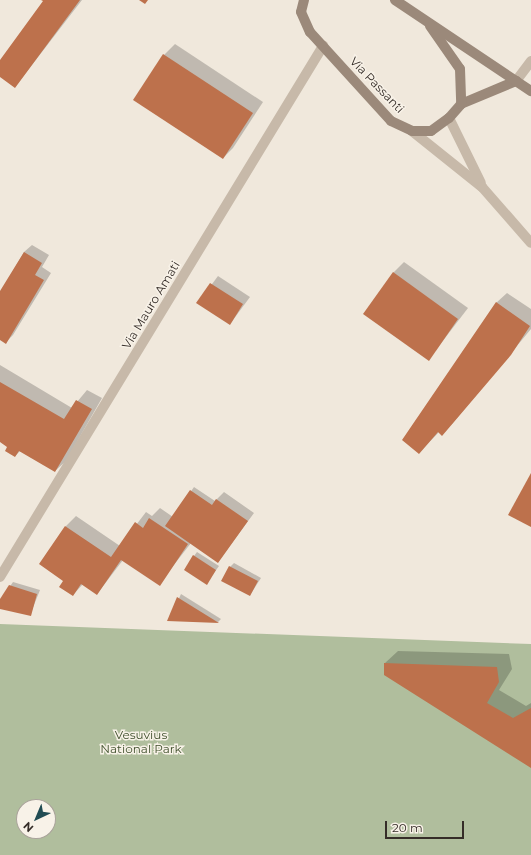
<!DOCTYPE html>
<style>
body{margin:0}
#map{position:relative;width:531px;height:855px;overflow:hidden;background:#f0e8dc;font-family:Montserrat,sans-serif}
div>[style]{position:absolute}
.green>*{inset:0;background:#b0be9d}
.shadow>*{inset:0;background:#0003}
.building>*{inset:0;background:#bd714c}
.service>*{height:10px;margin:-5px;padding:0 5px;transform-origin:5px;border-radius:5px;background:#c7b9a9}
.minor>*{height:10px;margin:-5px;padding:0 5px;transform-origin:5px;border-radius:5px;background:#c7b9a9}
.tertiary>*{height:10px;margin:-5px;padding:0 5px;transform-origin:5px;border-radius:5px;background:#c7b9a9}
.secondary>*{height:10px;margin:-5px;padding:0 5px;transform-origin:5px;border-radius:5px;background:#9b897a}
span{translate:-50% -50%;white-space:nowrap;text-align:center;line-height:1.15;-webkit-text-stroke:3px #f8f2e8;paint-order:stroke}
.street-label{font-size:12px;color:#352d28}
.park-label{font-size:12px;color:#41512e}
.north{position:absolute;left:16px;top:799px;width:40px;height:40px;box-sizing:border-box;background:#f8f2e8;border:1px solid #aaa39b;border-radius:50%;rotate:224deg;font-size:11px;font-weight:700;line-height:16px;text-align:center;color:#352d28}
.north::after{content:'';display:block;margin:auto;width:14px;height:18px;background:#214c53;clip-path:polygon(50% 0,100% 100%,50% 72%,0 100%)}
.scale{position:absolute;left:385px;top:821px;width:79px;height:18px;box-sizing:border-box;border:2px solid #352d28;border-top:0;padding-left:5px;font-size:12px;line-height:14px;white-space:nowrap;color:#352d28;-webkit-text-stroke:3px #f8f2e8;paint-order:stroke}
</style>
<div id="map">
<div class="green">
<div style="clip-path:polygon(evenodd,0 624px,531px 644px,531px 855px,0 855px,0 624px,24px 807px,48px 807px,48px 831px,24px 831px,24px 807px)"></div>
</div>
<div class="shadow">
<div style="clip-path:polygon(43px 0,82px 0,15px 87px,0 76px,0 62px,45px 1px)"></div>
<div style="clip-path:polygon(175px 44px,263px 102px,233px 148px,223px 158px,135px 99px,164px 55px)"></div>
<div style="clip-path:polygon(32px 245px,49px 255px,42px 267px,51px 273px,13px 335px,6px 342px,0 339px,0 293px,24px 252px)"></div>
<div style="clip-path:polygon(404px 262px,468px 308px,429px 359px,393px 273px)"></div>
<div style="clip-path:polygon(218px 276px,250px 297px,230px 324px,198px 303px)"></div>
<div style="clip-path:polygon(507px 293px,531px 309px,531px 329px,452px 424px,439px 432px,419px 453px,496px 303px)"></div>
<div style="clip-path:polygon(0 365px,72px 408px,87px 390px,102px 398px,66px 461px,55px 471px,20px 451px,15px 456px,9px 446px,0 441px)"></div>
<div style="clip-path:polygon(194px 487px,215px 501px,224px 492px,254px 513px,218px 562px,191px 543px,159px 584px,123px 560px,97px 594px,83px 584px,73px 595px,64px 580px,66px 526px,76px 516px,120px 546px,146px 512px,152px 516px,160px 508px,173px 517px)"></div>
<div style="clip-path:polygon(197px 552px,219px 566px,207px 583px,194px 556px)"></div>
<div style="clip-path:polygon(234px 563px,261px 578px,250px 595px,230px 567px)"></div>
<div style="clip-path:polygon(13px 582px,40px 590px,30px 615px,0 608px,0 601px)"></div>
<div style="clip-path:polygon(181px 594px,221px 619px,218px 622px,169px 620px)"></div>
<div style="clip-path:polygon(398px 651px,509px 654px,512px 669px,499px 690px,526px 706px,531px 703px,531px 767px,385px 663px)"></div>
</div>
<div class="building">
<div style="clip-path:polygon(41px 0,80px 0,15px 88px,0 77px,0 60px,43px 1px)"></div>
<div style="clip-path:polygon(139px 0,148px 0,145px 4px)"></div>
<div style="clip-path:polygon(163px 54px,253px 113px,223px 159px,133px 100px)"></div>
<div style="clip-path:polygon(24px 252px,42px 263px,35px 275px,44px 280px,6px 344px,0 340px,0 291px)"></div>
<div style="clip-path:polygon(393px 272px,458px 319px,429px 361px,363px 314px)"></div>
<div style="clip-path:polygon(210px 283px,243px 304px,230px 325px,196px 303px)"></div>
<div style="clip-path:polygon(496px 302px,530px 326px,511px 355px,442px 436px,438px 432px,419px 454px,402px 440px)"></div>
<div style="clip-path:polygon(0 382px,64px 419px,76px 400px,92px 409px,55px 472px,19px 451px,15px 457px,5px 451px,7px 447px,0 442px)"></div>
<div style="clip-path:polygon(531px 473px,531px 527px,508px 515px)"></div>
<div style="clip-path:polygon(190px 490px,212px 505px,216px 499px,248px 521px,218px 563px,165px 526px)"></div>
<div style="clip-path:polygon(149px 518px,188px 544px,160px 586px,121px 560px,97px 595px,81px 584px,73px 596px,59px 587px,63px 581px,39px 564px,65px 526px,111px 557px,135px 522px,143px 528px)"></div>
<div style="clip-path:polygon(193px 555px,216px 570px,207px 585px,184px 570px)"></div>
<div style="clip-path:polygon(229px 566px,258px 581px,250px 596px,221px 581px)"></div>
<div style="clip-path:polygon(9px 585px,37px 594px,31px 616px,0 609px,0 599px)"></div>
<div style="clip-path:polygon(177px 597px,219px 623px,167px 621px)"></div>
<div style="clip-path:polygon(384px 663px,497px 667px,499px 682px,487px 703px,513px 718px,531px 708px,531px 768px,384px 675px)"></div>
</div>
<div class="service">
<div style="left:516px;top:81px;width:25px;rotate:-53deg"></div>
</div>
<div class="minor">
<div style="left:0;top:577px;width:622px;rotate:-58.69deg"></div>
</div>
<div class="tertiary">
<div style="left:449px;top:118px;width:72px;rotate:63.8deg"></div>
<div style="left:412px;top:131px;width:90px;rotate:38.7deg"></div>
<div style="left:482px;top:187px;width:74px;rotate:48.8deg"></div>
</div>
<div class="secondary">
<div style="left:304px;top:0;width:12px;rotate:104deg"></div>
<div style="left:301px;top:12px;width:22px;rotate:66deg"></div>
<div style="left:310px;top:32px;width:120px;rotate:47.7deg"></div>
<div style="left:391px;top:121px;width:23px;rotate:25deg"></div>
<div style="left:412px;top:131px;width:19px"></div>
<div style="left:431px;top:131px;width:22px;rotate:-36deg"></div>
<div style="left:449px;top:118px;width:18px;rotate:-49deg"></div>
<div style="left:461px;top:104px;width:60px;rotate:-22.7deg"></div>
<div style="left:395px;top:0;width:164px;rotate:33.8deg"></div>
<div style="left:430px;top:26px;width:52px;rotate:55.1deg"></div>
<div style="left:460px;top:69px;width:35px;rotate:88deg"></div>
</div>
<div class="street-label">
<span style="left:377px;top:85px;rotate:46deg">Via Passanti</span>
<span style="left:151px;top:305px;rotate:-59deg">Via Mauro Amati</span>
</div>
<div class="park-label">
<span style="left:141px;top:742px">Vesuvius<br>National Park</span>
</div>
<div class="north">N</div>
<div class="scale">20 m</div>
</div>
